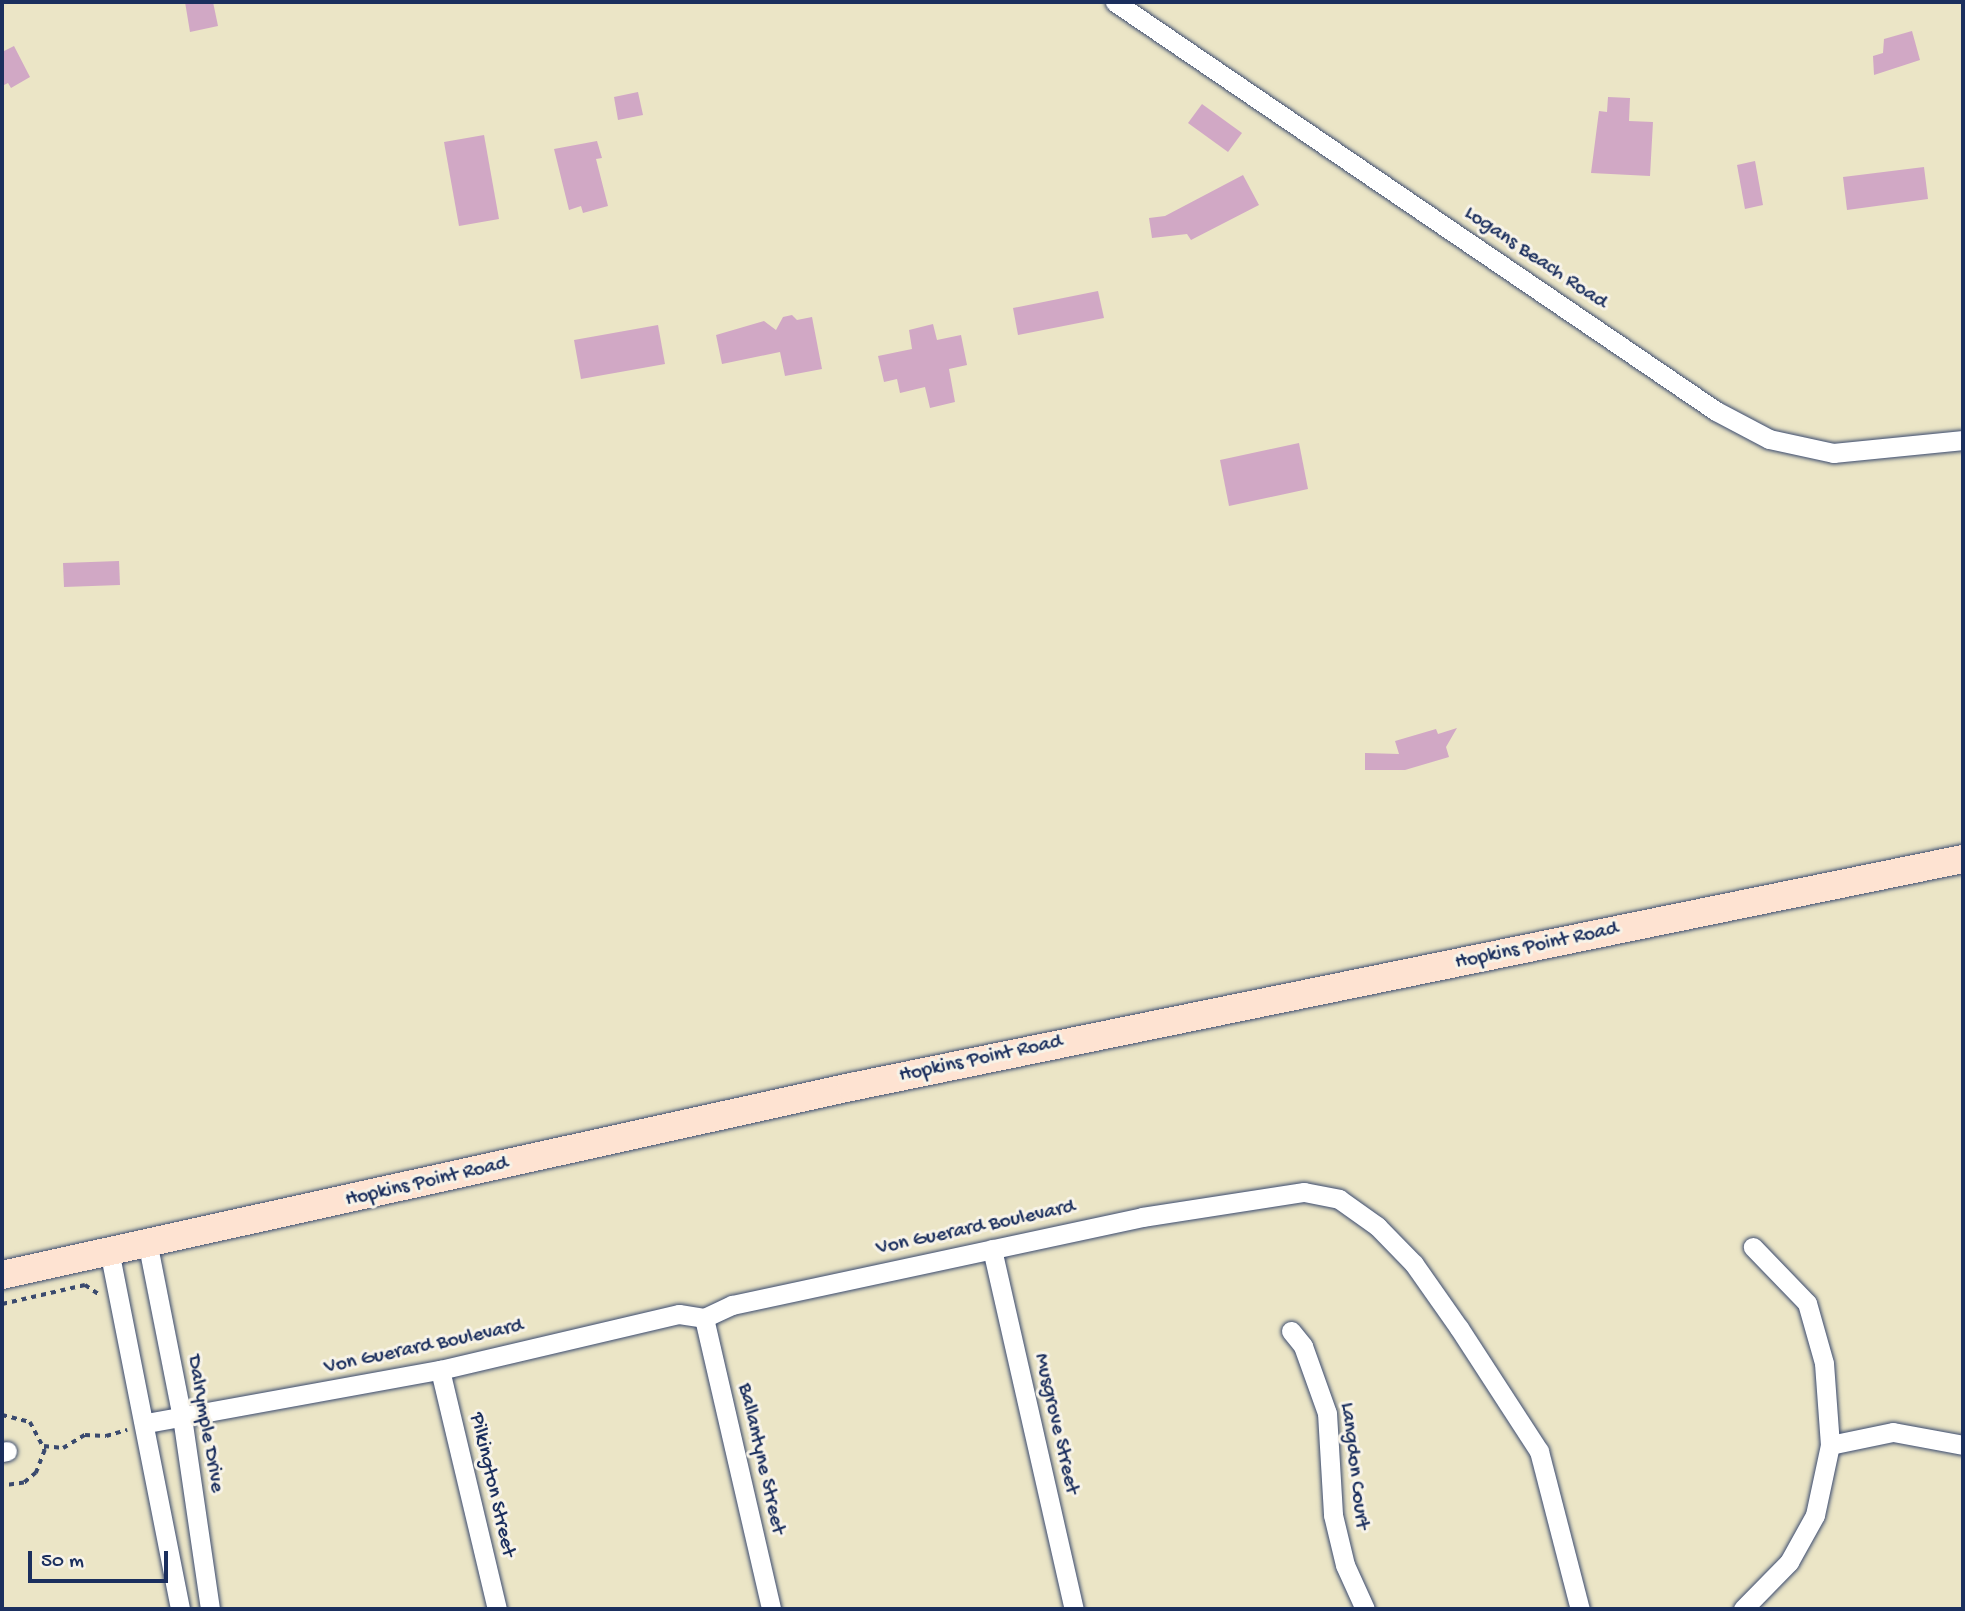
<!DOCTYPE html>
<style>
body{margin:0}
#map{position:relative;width:1965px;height:1611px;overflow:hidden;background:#ebe5c6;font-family:"Gochi Hand",sans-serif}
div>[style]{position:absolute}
.building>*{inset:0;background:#d1a8c5}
.path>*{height:3.5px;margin-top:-1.75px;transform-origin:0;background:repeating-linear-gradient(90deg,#3a4a6e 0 5px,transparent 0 10px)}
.roads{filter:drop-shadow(0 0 2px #3a4a6e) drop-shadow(0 0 2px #3a4a6e)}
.street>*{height:19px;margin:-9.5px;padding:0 9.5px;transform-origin:9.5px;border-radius:9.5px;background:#fff}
.secondary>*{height:28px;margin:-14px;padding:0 14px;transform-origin:14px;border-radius:14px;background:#fee3d2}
span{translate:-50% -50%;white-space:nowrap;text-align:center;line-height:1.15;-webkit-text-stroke:6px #f7f3e8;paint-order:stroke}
.street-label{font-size:21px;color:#1b2f5e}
.frame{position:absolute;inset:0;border:4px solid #1b2f5e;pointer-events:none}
.scale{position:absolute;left:28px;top:1551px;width:140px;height:32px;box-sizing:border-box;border:4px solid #1b2f5e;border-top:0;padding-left:9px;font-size:21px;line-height:24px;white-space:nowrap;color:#1b2f5e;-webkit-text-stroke:5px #f7f3e8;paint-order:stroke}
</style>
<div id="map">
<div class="building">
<div style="clip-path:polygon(185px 2px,213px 2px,218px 26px,190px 32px)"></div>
<div style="clip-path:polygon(1912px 31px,1920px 60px,1874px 75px,1873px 56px,1883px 53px,1884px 39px)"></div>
<div style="clip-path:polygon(14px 46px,30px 77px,11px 88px,8px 83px,2px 86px,2px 52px)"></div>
<div style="clip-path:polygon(638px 92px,643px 115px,618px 120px,614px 97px)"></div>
<div style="clip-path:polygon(1608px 97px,1630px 98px,1629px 121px,1653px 122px,1650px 176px,1591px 173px,1599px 111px,1607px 112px)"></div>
<div style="clip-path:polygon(1202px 104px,1242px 133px,1228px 152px,1188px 123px)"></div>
<div style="clip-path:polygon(484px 135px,499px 219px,459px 226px,444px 142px)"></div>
<div style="clip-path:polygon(597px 141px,602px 158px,596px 159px,608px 206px,583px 213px,581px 206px,569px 210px,554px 149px)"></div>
<div style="clip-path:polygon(1755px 161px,1763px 205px,1745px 209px,1737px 165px)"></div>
<div style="clip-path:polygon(1924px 167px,1928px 199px,1847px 210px,1843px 177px)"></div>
<div style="clip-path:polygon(1243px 175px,1259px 205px,1191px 240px,1187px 234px,1152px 238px,1149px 218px,1165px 216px)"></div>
<div style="clip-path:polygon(1098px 291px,1104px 318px,1018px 335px,1013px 308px)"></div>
<div style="clip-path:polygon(792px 315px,797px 320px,812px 317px,822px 369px,785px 376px,780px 352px,722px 364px,716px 335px,764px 321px,776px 330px,783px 317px)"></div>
<div style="clip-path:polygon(933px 324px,937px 340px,961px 335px,967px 365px,949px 369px,955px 402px,930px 408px,925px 387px,900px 393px,897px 379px,884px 382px,878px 356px,912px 349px,909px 330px)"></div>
<div style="clip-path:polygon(658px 325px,665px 364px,581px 379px,574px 340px)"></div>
<div style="clip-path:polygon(1299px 443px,1308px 489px,1229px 506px,1220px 460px)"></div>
<div style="clip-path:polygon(119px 561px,120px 585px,64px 587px,63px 563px)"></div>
<div style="clip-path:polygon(1457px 728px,1446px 747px,1449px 757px,1405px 770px,1365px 770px,1365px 753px,1399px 754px,1395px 741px,1436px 729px,1438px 734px)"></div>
</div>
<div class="path">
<div style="left:2px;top:1304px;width:85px;rotate:-12.9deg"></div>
<div style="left:85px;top:1285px;width:18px;rotate:34deg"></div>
<div style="left:2px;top:1415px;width:29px;rotate:14deg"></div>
<div style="left:30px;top:1422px;width:32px;rotate:62deg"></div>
<div style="left:45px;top:1450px;width:25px;rotate:111deg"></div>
<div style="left:36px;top:1473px;width:16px;rotate:140deg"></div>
<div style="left:24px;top:1483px;width:22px;rotate:172deg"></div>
<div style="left:44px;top:1446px;width:19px;rotate:6deg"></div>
<div style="left:63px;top:1448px;width:26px;rotate:-31deg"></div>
<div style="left:85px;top:1435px;width:21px;rotate:3deg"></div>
<div style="left:106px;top:1436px;width:22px;rotate:-16deg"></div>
</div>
<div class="roads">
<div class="street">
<div style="left:1115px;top:2px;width:727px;rotate:34.24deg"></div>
<div style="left:1716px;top:411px;width:60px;rotate:27.8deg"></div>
<div style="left:1769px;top:439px;width:66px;rotate:12.3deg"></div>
<div style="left:1833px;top:453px;width:131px;rotate:-5.7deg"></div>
<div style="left:148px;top:1246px;width:174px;rotate:78.8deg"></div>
<div style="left:182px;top:1417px;width:194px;rotate:81.7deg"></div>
<div style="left:992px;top:1249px;width:369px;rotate:77.2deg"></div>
<div style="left:110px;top:1255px;width:361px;rotate:78.8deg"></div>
<div style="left:704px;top:1318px;width:299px;rotate:77deg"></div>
<div style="left:1291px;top:1331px;width:19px;rotate:51deg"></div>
<div style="left:1303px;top:1346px;width:71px;rotate:70.3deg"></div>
<div style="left:1327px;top:1413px;width:102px;rotate:86.6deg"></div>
<div style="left:1333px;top:1515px;width:51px;rotate:76.5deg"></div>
<div style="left:1345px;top:1565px;width:48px;rotate:65.6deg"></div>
<div style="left:440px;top:1370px;width:246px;rotate:76.6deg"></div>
<div style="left:147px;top:1423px;width:298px;rotate:-10.3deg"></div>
<div style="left:440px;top:1370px;width:245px;rotate:-13.2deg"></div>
<div style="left:679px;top:1314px;width:25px;rotate:9deg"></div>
<div style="left:704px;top:1318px;width:31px;rotate:-25deg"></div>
<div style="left:732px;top:1305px;width:419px;rotate:-12.1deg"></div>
<div style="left:1142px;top:1217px;width:164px;rotate:-8.8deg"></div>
<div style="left:1304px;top:1192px;width:36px;rotate:11deg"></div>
<div style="left:1339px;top:1199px;width:47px;rotate:35.4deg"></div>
<div style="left:1377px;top:1226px;width:53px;rotate:45.8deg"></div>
<div style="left:1414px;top:1264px;width:78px;rotate:54.9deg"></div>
<div style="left:1459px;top:1328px;width:147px;rotate:57deg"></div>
<div style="left:1539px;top:1451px;width:163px;rotate:75.5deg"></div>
<div style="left:1830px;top:1445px;width:64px;rotate:-11.7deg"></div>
<div style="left:1893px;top:1432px;width:71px;rotate:10.5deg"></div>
<div style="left:2px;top:1452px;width:5px;rotate:-11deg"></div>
<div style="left:1743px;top:1609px;width:66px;rotate:-45.6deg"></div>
<div style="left:1789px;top:1562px;width:54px;rotate:-61deg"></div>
<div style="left:1815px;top:1515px;width:72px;rotate:-77.9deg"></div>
<div style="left:1830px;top:1445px;width:82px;rotate:-94.2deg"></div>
<div style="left:1824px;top:1363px;width:62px;rotate:-105.8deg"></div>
<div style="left:1807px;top:1303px;width:78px;rotate:-134deg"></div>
</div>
<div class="secondary">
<div style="left:2px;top:1275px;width:870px;rotate:-12.49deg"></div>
<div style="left:851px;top:1087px;width:1135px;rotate:-11.59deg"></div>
</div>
</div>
<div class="street-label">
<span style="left:1535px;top:259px;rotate:34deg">Logans Beach Road</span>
<span style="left:1537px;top:947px;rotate:-12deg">Hopkins Point Road</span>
<span style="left:981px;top:1060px;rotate:-12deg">Hopkins Point Road</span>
<span style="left:427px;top:1183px;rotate:-13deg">Hopkins Point Road</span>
<span style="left:976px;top:1229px;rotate:-12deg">Von Guerard Boulevard</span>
<span style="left:424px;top:1348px;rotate:-12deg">Von Guerard Boulevard</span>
<span style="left:204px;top:1424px;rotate:80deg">Dalrymple Drive</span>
<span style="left:1055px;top:1424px;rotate:77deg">Musgrove Street</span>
<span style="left:760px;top:1459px;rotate:77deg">Ballantyne Street</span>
<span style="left:1353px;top:1466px;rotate:83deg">Langdon Court</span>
<span style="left:491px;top:1485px;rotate:77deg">Pilkington Street</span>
</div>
<div class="frame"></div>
<div class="scale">50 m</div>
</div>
